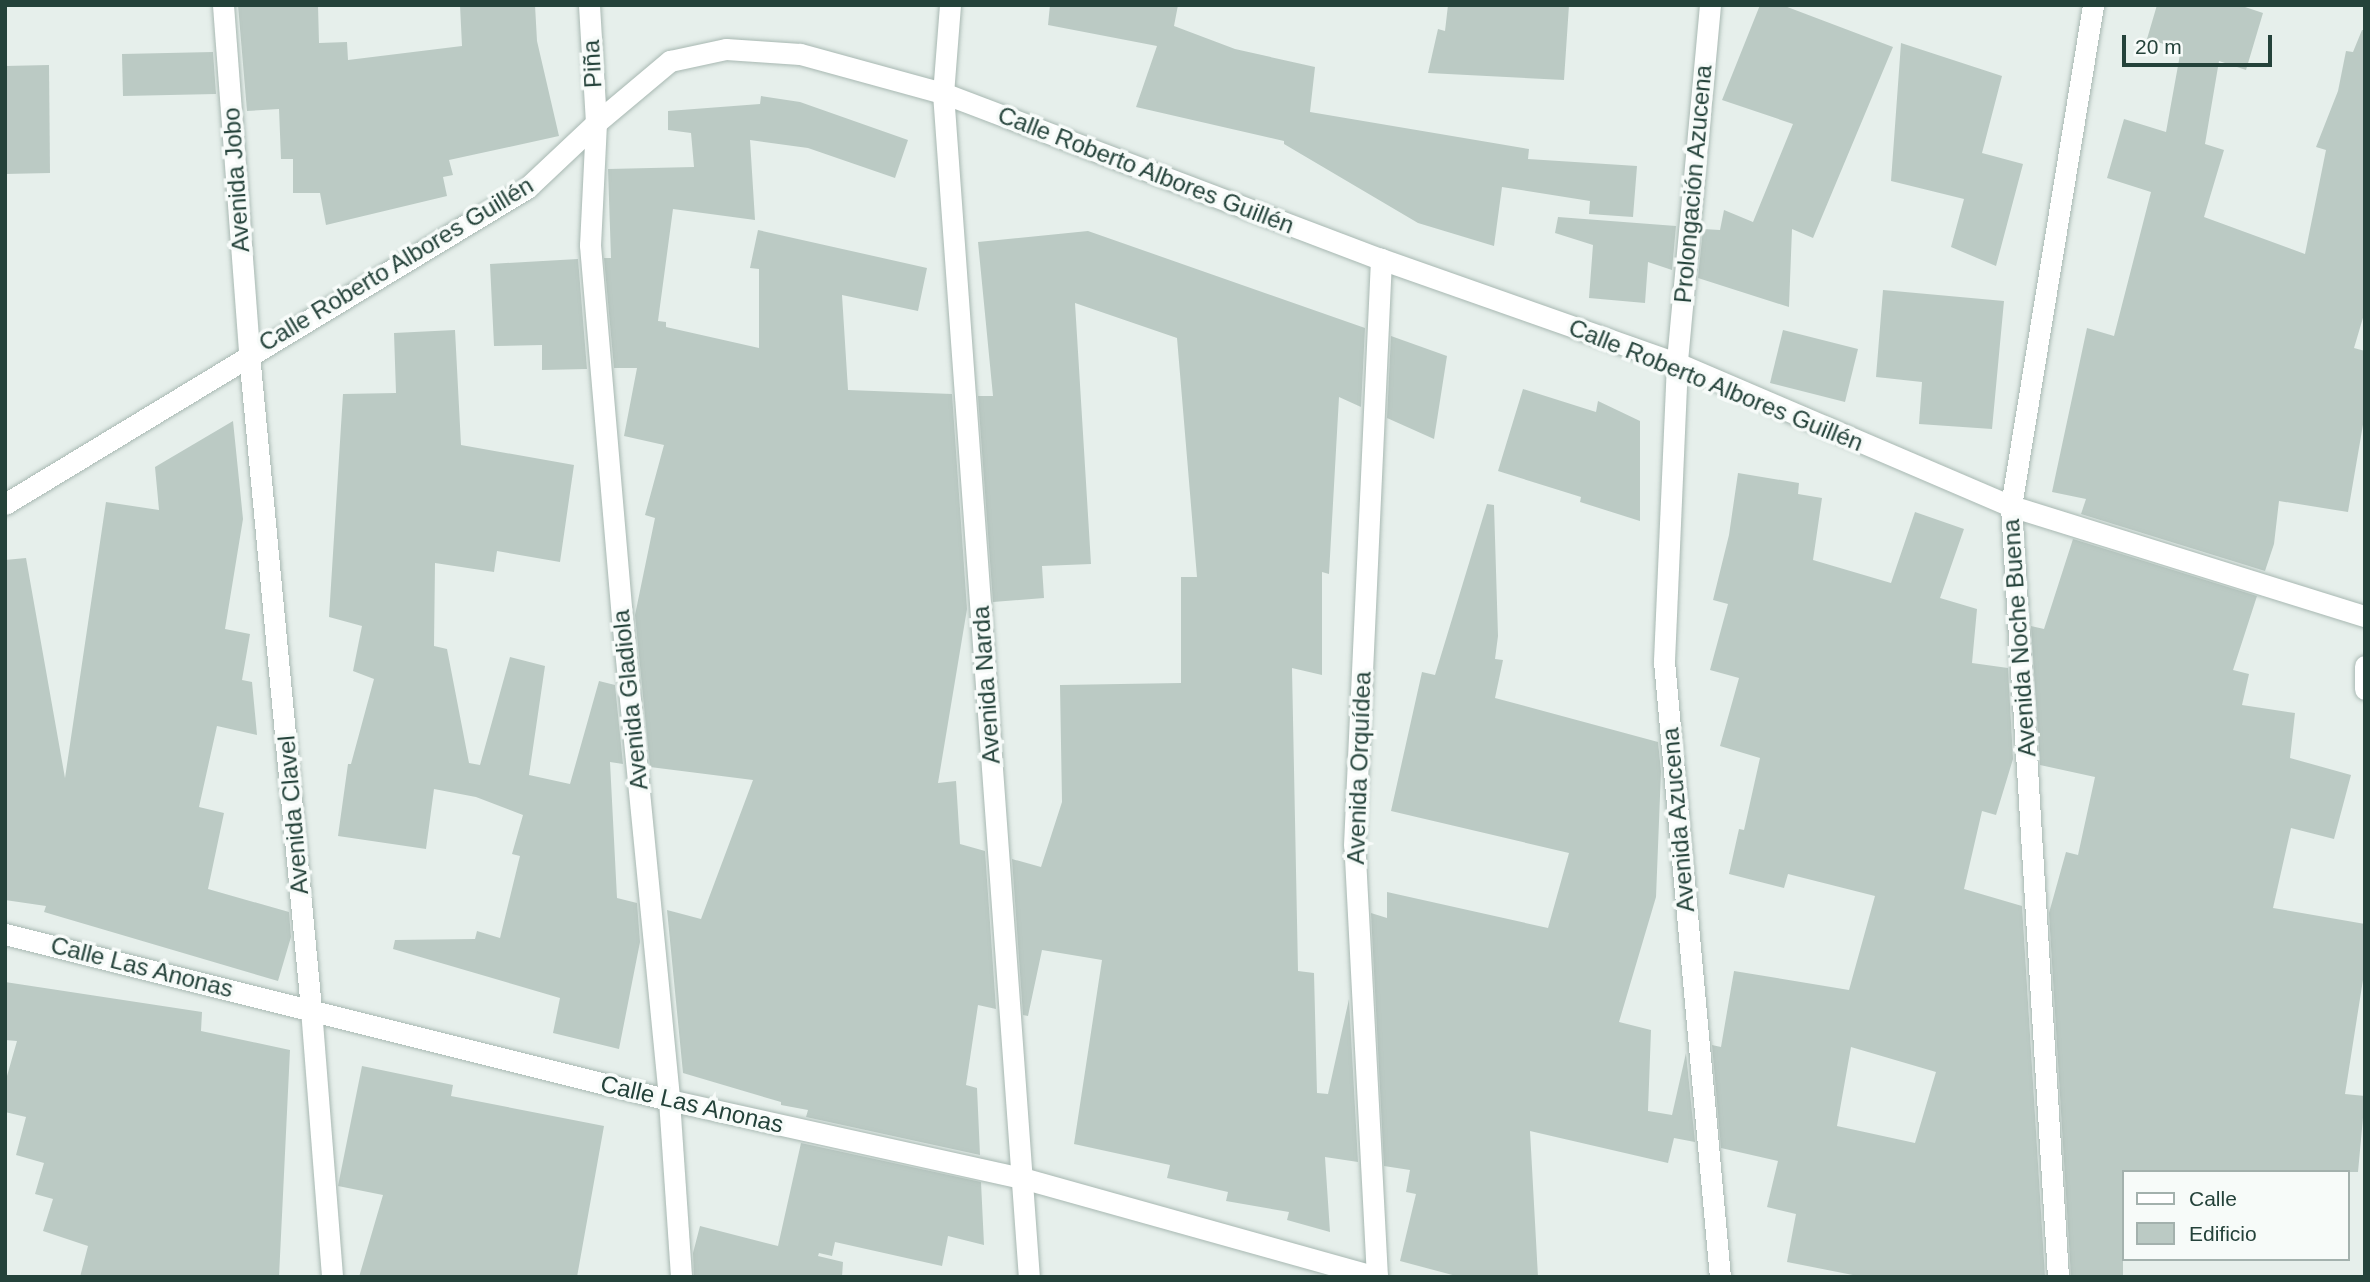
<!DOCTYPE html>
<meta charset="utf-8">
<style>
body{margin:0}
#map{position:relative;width:2370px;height:1282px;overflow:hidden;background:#e6efeb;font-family:Helvetica,sans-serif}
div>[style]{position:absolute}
.building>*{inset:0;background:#bbcac4}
.roads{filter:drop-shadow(0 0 2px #a8b8b2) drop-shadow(0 0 2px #a8b8b2)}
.minor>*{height:21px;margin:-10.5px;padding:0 10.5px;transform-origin:10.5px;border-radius:10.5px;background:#fff}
span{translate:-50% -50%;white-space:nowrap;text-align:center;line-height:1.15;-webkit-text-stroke:7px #f7fbf9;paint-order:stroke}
.street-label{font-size:24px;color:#24423a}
.frame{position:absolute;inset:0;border:7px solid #24423a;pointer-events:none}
.legend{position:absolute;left:2122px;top:1170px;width:228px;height:91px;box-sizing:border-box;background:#f7fbf9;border:2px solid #a3b1ad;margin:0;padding:9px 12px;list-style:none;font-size:21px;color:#24423a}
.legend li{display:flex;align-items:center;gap:14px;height:35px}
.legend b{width:35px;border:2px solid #a3b1ad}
.scale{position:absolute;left:2122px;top:35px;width:150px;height:32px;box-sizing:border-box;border:4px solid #24423a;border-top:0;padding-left:9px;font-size:21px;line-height:24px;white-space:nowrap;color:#24423a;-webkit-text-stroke:5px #f7fbf9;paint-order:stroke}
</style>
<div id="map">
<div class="building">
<div style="clip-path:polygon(238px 5px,318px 5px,319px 43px,347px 42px,348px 60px,462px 46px,460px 5px,535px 5px,537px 41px,559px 136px,449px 160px,453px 175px,443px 177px,447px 196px,326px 225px,320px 193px,293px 193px,293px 159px,281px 159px,279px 109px,247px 111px)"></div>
<div style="clip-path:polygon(1050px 5px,1178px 5px,1174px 26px,1235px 49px,1315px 67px,1310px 112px,1529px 149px,1528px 159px,1637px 166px,1633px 217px,1589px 214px,1590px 201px,1502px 187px,1494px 246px,1418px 223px,1284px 144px,1284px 141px,1136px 107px,1157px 46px,1048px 25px)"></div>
<div style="clip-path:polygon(1448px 5px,1569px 5px,1564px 80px,1428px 73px,1438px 29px,1445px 31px)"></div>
<div style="clip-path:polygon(1760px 5px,1782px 5px,1893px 47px,1813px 238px,1792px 229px,1789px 307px,1698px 278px,1703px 229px,1720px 230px,1724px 210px,1753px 222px,1793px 124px,1722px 100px)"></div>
<div style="clip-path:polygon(2157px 5px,2239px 5px,2263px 13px,2246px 70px,2219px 61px,2205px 144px,2224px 150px,2204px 217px,2305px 254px,2326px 150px,2316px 147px,2338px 91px,2346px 51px,2353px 52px,2362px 30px,2365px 30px,2365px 311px,2354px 348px,2365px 351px,2365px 413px,2348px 512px,2279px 501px,2274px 544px,2265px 571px,2081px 514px,2086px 499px,2052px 492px,2087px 328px,2114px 336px,2151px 192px,2107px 178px,2124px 119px,2166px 132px,2181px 49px,2147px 39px)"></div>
<div style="clip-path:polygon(1901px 43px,2002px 76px,1982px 153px,2023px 164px,1996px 266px,1951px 247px,1964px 199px,1891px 181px)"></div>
<div style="clip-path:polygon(213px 52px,216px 94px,123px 96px,122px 54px)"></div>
<div style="clip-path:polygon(49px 65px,50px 173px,5px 174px,5px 66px)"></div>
<div style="clip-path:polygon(761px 96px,800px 102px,908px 140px,895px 178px,808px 148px,750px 140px,755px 220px,673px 209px,658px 321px,666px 322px,666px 327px,759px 348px,759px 269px,750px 268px,758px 230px,927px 268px,918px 311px,842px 295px,848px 390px,952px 394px,967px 609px,938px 783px,956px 781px,960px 844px,985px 851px,996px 1009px,978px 1005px,966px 1085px,977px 1088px,980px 1155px,806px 1117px,808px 1110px,781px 1105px,781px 1102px,683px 1073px,667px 910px,701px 919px,753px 780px,650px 767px,635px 615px,655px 518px,645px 515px,664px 445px,624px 436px,637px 368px,614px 368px,604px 258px,611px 258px,608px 169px,694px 167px,691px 133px,668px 130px,668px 111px,760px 104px)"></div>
<div style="clip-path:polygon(1558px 217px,1676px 226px,1672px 270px,1648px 262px,1645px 303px,1589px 298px,1593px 245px,1555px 233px)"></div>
<div style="clip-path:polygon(1088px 231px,1365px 328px,1361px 407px,1339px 397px,1329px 574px,1322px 572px,1322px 675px,1292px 668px,1298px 971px,1314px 973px,1317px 1093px,1328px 1094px,1349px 999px,1358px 1162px,1325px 1157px,1330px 1232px,1287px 1220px,1289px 1212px,1226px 1201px,1228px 1192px,1167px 1178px,1170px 1165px,1074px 1144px,1102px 960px,1042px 950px,1028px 1016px,1023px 1015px,1012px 859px,1041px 867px,1062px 802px,1060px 685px,1181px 683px,1181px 577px,1197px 577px,1177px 338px,1075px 303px,1091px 564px,1042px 566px,1044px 598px,993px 602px,978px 396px,993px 396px,978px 242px)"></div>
<div style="clip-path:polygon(578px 259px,587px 369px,542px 370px,542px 345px,494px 346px,490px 264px)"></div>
<div style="clip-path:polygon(1883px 290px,2004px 301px,1992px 429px,1919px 424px,1922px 382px,1876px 377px)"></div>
<div style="clip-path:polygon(455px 330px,461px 445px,574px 465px,560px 562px,497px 551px,494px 572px,435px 563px,434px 646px,447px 649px,469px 763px,480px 765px,510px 657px,545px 666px,529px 775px,570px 784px,599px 681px,615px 685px,623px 764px,610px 762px,617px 898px,637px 903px,640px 942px,619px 1049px,553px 1033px,560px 998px,393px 949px,395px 940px,475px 939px,477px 931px,500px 938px,520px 856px,512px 854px,523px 815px,476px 797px,434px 789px,426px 849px,338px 836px,348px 764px,351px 764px,374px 679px,353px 671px,362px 626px,329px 617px,343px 394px,396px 393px,394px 333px)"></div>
<div style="clip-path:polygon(1783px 330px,1858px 349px,1845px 402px,1770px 383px)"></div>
<div style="clip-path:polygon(1391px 336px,1447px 356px,1434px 439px,1387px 418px)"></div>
<div style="clip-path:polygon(1523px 389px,1596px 412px,1598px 401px,1640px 421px,1640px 521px,1580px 502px,1581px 497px,1498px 471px)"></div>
<div style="clip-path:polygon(233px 421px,243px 519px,225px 629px,250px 634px,242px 680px,252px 682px,257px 735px,217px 726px,199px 807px,224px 813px,208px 889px,289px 912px,291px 937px,278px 981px,44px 912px,46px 906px,5px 900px,5px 560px,26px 558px,65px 778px,106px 502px,159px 510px,155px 467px)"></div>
<div style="clip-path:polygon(evenodd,1738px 473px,1799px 483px,1798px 494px,1822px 498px,1813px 560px,1891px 583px,1915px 512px,1964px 529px,1940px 598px,1977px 609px,1972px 663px,2008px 668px,2013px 759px,1996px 815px,1982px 811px,1964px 889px,2022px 906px,2045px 1277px,1863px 1277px,1787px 1262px,1796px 1214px,1767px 1207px,1778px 1161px,1721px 1148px,1712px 1045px,1721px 1047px,1734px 971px,1849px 990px,1875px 896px,1788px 874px,1784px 888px,1729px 874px,1739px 829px,1744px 830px,1760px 758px,1720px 746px,1739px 678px,1710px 670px,1728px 604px,1713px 600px,1729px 535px,1738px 473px,1851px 1047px,1936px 1072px,1915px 1143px,1837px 1126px,1851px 1047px)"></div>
<div style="clip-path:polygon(1487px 504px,1494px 505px,1498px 636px,1495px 659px,1503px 660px,1495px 698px,1658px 742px,1661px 771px,1656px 897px,1619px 1022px,1651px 1030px,1648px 1111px,1672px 1115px,1686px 1053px,1695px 1142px,1674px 1138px,1668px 1163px,1530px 1131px,1538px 1277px,1460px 1277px,1400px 1261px,1416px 1194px,1406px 1192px,1410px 1170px,1384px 1166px,1371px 913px,1387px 918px,1387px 892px,1548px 928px,1569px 853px,1391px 811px,1422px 672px,1435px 675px)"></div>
<div style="clip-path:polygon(2073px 539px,2257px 596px,2233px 670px,2249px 674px,2242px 705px,2295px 713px,2290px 758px,2351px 775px,2334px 839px,2291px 828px,2273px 908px,2365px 924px,2365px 967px,2345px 1094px,2365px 1096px,2358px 1172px,2123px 1172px,2123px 1277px,2071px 1277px,2049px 913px,2066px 852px,2078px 855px,2095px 777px,2040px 765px,2031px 626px,2044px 629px)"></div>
<div style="clip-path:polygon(5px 982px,202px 1012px,201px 1031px,290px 1050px,279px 1277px,80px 1277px,88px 1246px,43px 1231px,53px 1199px,35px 1194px,44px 1163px,16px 1155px,26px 1117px,5px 1112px,5px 1083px,17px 1041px,5px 1040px)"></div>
<div style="clip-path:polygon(362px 1066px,453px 1085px,451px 1096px,604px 1126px,577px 1277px,359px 1277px,383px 1195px,338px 1186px)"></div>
<div style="clip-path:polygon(801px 1143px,981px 1182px,984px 1245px,948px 1236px,942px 1266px,835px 1242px,832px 1256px,819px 1253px,818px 1256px,843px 1262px,842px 1277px,694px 1277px,693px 1253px,700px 1226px,778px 1246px)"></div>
</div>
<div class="roads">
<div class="minor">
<div style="left:223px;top:5px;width:350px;rotate:85.7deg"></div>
<div style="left:249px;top:354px;width:658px;rotate:84.59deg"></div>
<div style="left:311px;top:1009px;width:269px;rotate:85.5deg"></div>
<div style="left:589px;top:5px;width:118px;rotate:86.6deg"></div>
<div style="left:596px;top:123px;width:122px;rotate:92.8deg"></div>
<div style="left:590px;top:245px;width:374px;rotate:85.1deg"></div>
<div style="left:622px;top:618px;width:484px;rotate:84.4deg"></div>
<div style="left:669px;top:1100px;width:177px;rotate:86.1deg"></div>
<div style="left:950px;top:5px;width:88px;rotate:94.5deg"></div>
<div style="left:943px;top:93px;width:1187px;rotate:85.85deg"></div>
<div style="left:1710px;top:5px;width:360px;rotate:95.3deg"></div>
<div style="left:1677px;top:363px;width:298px;rotate:92.5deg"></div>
<div style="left:1664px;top:661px;width:619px;rotate:84.81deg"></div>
<div style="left:5px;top:504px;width:610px;rotate:-31.19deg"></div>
<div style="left:527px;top:188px;width:95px;rotate:-43.3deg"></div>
<div style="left:596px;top:123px;width:97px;rotate:-40deg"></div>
<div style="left:670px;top:61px;width:57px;rotate:-12.1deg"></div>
<div style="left:726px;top:49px;width:74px;rotate:3.9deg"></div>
<div style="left:800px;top:54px;width:148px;rotate:15.3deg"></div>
<div style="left:943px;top:93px;width:468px;rotate:20.8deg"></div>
<div style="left:1381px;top:259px;width:314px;rotate:19.4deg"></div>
<div style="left:1677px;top:363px;width:363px;rotate:23.2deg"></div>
<div style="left:2011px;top:506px;width:371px;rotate:17.3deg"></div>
<div style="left:2365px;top:666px;width:23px;rotate:90deg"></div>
<div style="left:5px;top:934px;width:684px;rotate:14.04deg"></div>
<div style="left:669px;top:1100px;width:362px;rotate:12.5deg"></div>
<div style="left:1022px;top:1178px;width:369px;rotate:15.6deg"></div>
<div style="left:1377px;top:1277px;width:433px;rotate:-93deg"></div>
<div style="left:1354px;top:845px;width:587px;rotate:-87.36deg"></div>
<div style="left:2058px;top:1277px;width:772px;rotate:-93.49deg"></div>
<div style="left:2011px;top:506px;width:508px;rotate:-80.7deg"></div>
</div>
</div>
<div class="street-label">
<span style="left:592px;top:64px;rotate:-93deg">Piña</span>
<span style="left:1146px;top:170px;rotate:21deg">Calle Roberto Albores Guillén</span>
<span style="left:236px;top:180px;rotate:-94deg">Avenida Jobo</span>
<span style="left:1693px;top:184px;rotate:-85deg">Prolongación Azucena</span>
<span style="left:396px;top:264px;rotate:-31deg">Calle Roberto Albores Guillén</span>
<span style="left:1716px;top:385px;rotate:22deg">Calle Roberto Albores Guillén</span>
<span style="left:2019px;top:638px;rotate:-94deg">Avenida Noche Buena</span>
<span style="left:986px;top:685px;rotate:-94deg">Avenida Narda</span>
<span style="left:630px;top:700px;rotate:-96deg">Avenida Gladiola</span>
<span style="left:1359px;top:768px;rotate:-88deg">Avenida Orquídea</span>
<span style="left:293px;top:815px;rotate:-95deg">Avenida Clavel</span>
<span style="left:1678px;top:820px;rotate:-95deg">Avenida Azucena</span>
<span style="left:142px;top:967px;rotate:14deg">Calle Las Anonas</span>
<span style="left:692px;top:1104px;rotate:13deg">Calle Las Anonas</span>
</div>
<div class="frame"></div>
<ul class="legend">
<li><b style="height:9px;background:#fff"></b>Calle</li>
<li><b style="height:19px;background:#bbcac4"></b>Edificio</li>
</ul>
<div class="scale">20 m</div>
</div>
